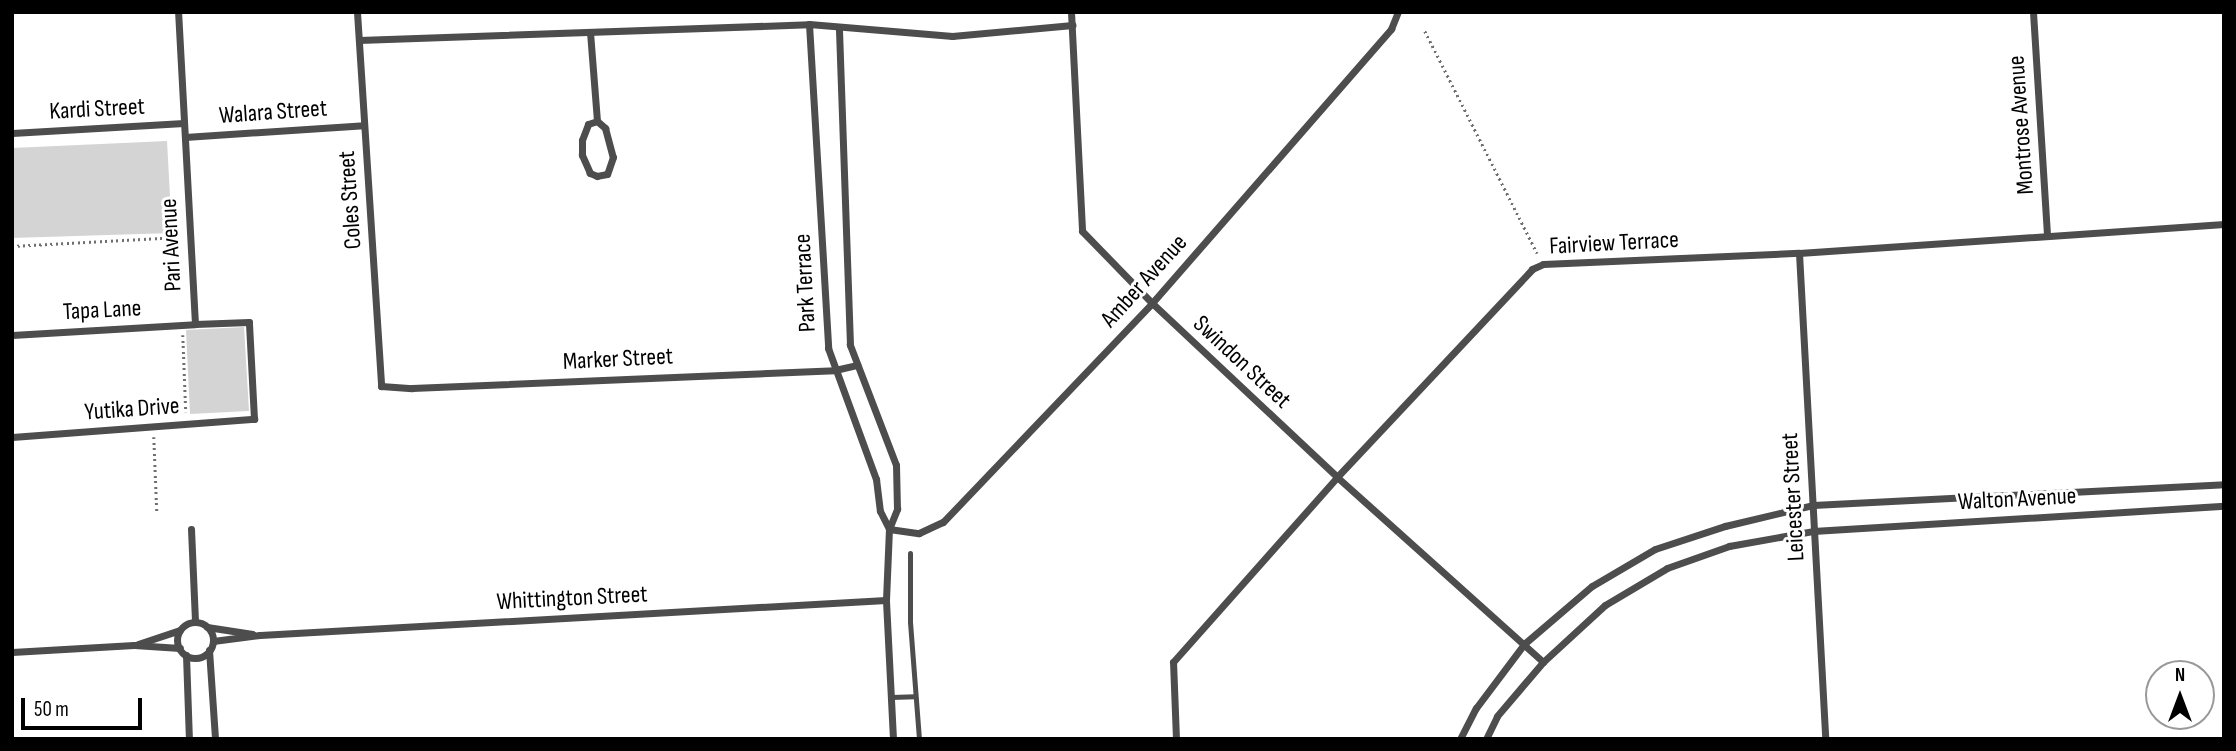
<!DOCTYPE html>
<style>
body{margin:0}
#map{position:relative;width:2236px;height:751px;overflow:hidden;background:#fff;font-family:"Sofia Sans Condensed",sans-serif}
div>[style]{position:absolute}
.green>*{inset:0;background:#d4d4d4}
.path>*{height:2.5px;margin-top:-1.25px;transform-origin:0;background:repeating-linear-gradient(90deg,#6f6f6f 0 2px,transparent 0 5.5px)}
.service>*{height:5px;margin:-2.5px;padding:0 2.5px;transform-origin:2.5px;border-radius:2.5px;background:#4d4d4d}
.minor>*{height:7px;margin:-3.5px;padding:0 3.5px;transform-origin:3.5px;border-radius:3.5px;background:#4d4d4d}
.minor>.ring{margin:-3.5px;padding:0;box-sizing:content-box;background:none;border:7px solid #4d4d4d;border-radius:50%}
span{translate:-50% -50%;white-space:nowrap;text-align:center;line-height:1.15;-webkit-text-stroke:6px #fff;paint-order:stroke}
.street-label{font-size:24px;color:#000}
.frame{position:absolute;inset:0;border:14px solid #000;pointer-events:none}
.north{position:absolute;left:2145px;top:660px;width:70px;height:70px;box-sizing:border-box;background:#fff;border:2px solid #999;border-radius:50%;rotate:0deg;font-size:19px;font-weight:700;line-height:28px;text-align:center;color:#000}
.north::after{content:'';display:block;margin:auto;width:24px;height:32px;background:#000;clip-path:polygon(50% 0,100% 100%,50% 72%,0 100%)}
.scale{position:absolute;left:21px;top:698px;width:121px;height:32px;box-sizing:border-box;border:4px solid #000;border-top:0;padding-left:9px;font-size:21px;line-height:24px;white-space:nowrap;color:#000;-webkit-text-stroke:5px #fff;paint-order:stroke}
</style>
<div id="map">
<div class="green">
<div style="clip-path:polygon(167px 141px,172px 233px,12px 238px,12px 148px)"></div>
<div style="clip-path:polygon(244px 327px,249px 411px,190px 414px,186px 330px)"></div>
</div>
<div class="path">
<div style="left:1425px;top:31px;width:249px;rotate:63.2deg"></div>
<div style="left:12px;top:246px;width:168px;rotate:-3.1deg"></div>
<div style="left:183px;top:335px;width:77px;rotate:87.8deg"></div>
<div style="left:154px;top:437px;width:74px;rotate:87.7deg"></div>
</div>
<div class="service">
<div style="left:910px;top:553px;width:69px;rotate:90deg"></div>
<div style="left:910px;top:622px;width:117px;rotate:85.6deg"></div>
<div style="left:891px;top:697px;width:24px;rotate:-2deg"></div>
</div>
<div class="minor">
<div style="left:357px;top:12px;width:375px;rotate:86.3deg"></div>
<div style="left:381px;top:386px;width:31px;rotate:4deg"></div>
<div style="left:412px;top:388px;width:423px;rotate:-2.4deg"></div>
<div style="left:835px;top:370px;width:23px;rotate:-13deg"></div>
<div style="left:1071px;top:12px;width:219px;rotate:87.1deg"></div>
<div style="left:1082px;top:231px;width:100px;rotate:45.8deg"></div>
<div style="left:1152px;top:303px;width:254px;rotate:43.2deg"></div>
<div style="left:1337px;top:477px;width:277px;rotate:41.9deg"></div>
<div style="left:2033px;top:12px;width:223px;rotate:86.4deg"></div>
<div style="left:809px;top:24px;width:325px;rotate:86.6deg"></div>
<div style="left:828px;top:348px;width:140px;rotate:69.9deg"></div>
<div style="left:876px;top:479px;width:32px;rotate:83deg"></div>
<div style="left:880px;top:511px;width:20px;rotate:63deg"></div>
<div style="left:889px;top:529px;width:22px;rotate:-68deg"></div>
<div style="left:897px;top:509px;width:44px;rotate:-91.3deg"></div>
<div style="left:896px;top:465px;width:129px;rotate:-111deg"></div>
<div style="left:850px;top:345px;width:317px;rotate:-92deg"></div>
<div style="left:590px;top:32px;width:89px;rotate:85.5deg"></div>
<div style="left:597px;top:121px;width:11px;rotate:41deg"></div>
<div style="left:605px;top:128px;width:30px;rotate:75deg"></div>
<div style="left:613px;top:157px;width:18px;rotate:109deg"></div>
<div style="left:607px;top:174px;width:10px;rotate:169deg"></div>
<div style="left:597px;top:176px;width:8px;rotate:-157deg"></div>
<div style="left:590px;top:173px;width:20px;rotate:-114deg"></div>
<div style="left:582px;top:155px;width:15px;rotate:-90deg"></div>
<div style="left:582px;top:140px;width:17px;rotate:-69deg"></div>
<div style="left:588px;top:124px;width:9px;rotate:-18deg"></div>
<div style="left:359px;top:40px;width:450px;rotate:-2deg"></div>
<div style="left:809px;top:24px;width:144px;rotate:4.8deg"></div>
<div style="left:952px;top:36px;width:121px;rotate:-5.2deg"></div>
<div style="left:12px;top:133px;width:172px;rotate:-3.3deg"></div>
<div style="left:185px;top:137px;width:179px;rotate:-3.8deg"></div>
<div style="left:1799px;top:253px;width:487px;rotate:86.9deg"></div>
<div style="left:12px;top:335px;width:183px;rotate:-3.4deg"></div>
<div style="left:12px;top:437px;width:243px;rotate:-4.3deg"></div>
<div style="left:254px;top:419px;width:97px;rotate:-93deg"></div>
<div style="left:249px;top:322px;width:54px;rotate:177.9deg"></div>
<div style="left:195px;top:324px;width:312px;rotate:-93.1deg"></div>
<div style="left:191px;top:529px;width:93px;rotate:87.5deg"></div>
<div class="ring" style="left:177px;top:622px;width:29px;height:29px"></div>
<div style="left:207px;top:627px;width:46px;rotate:8.8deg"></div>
<div style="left:213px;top:641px;width:47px;rotate:-7.3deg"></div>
<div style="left:260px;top:635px;width:627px;rotate:-3.2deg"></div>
<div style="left:138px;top:644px;width:44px;rotate:-18.4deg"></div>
<div style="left:209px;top:650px;width:89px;rotate:86.1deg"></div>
<div style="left:12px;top:652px;width:122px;rotate:-3.3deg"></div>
<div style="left:134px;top:645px;width:46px;rotate:3.7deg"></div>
<div style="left:186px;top:655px;width:84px;rotate:88deg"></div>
<div style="left:893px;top:739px;width:139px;rotate:-92.9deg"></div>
<div style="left:886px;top:600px;width:71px;rotate:-87.6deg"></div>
<div style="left:889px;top:529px;width:30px;rotate:8deg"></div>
<div style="left:919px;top:533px;width:26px;rotate:-25deg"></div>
<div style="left:943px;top:522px;width:303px;rotate:-46.3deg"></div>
<div style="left:1152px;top:303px;width:364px;rotate:-48.9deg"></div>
<div style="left:1391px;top:29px;width:18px;rotate:-68deg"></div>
<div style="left:1176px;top:739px;width:77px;rotate:-92.2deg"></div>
<div style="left:1173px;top:662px;width:247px;rotate:-48.4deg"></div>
<div style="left:1337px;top:477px;width:285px;rotate:-46.8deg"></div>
<div style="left:1532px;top:269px;width:12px;rotate:-24deg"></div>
<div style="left:1543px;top:264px;width:256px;rotate:-2.5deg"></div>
<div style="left:1799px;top:253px;width:426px;rotate:-3.9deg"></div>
<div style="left:1460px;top:739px;width:35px;rotate:-63deg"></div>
<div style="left:1476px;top:708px;width:80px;rotate:-53.1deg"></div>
<div style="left:1524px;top:644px;width:89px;rotate:-40.5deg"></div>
<div style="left:1592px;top:586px;width:73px;rotate:-30.4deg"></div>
<div style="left:1655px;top:549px;width:74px;rotate:-18.2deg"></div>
<div style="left:1725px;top:526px;width:90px;rotate:-13.4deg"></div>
<div style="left:1813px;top:505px;width:412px;rotate:-2.9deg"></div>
<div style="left:1486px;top:739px;width:25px;rotate:-64deg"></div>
<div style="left:1497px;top:716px;width:71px;rotate:-49.6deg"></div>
<div style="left:1543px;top:662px;width:84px;rotate:-42.6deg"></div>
<div style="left:1605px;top:605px;width:72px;rotate:-30.8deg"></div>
<div style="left:1667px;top:568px;width:66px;rotate:-19.5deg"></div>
<div style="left:1729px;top:546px;width:85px;rotate:-10.1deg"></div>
<div style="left:1813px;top:531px;width:412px;rotate:-3.5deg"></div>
</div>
<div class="street-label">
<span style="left:97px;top:109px;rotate:-3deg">Kardi Street</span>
<span style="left:273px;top:112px;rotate:-4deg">Walara Street</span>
<span style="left:2021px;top:125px;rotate:-94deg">Montrose Avenue</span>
<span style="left:350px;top:200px;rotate:-94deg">Coles Street</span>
<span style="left:1614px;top:243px;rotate:-3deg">Fairview Terrace</span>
<span style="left:171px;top:245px;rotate:-93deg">Pari Avenue</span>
<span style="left:1144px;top:281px;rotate:-48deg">Amber Avenue</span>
<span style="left:805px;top:283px;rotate:-93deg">Park Terrace</span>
<span style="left:102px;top:310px;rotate:-3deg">Tapa Lane</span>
<span style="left:618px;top:359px;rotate:-3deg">Marker Street</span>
<span style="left:1242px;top:362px;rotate:43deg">Swindon Street</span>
<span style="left:132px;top:409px;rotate:-4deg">Yutika Drive</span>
<span style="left:1793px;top:497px;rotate:-93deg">Leicester Street</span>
<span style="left:2017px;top:499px;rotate:-3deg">Walton Avenue</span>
<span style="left:572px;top:598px;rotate:-3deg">Whittington Street</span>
</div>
<div class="frame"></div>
<div class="north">N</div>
<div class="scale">50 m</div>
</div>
